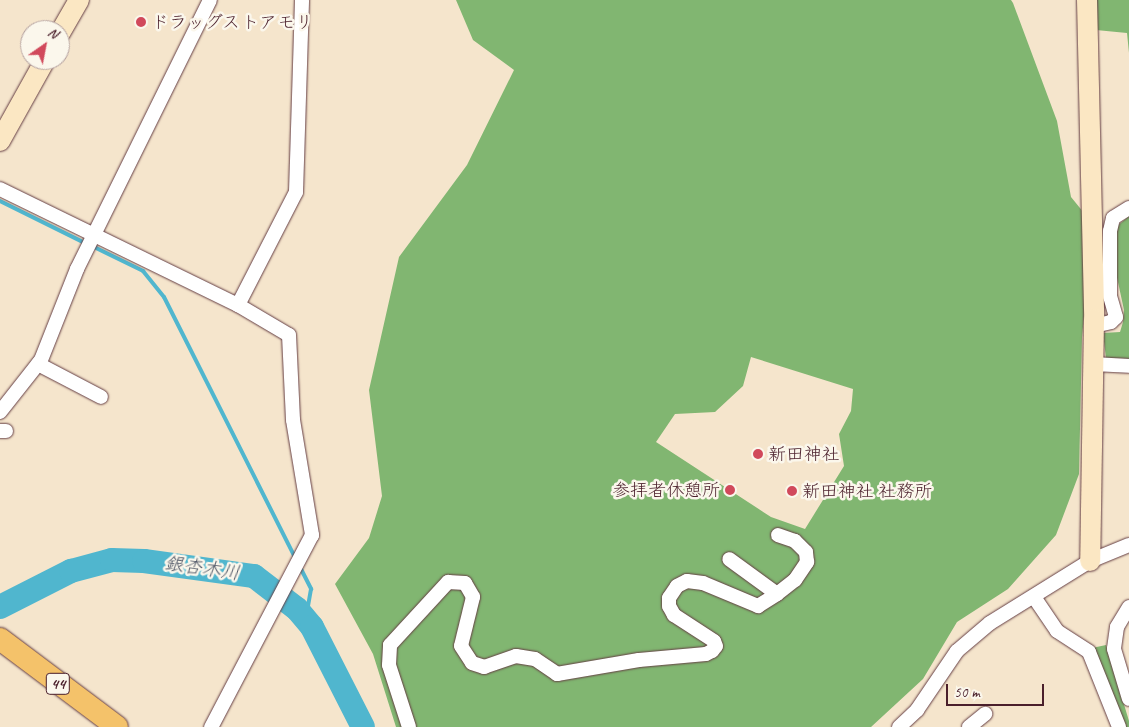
<!DOCTYPE html>
<meta charset="utf-8">
<style>
body{margin:0}
#map{position:relative;width:1129px;height:727px;overflow:hidden;background:#f5e5cc;font-family:Caveat,"Klee One",sans-serif}
div>[style]{position:absolute}
.forest>*{inset:0;background:#81b671}
.stream>*{height:4px;margin:-2px;padding:0 2px;transform-origin:2px;border-radius:2px;background:#50b6ce}
.river>*{height:24px;margin:-12px;padding:0 12px;transform-origin:12px;border-radius:12px;background:#50b6ce}
.roads{filter:drop-shadow(0 0 1px #643d43) drop-shadow(0 0 1px #643d43)}
.street>*{height:14px;margin:-7px;padding:0 7px;transform-origin:7px;border-radius:7px;background:#fff}
.secondary>*{height:20px;margin:-10px;padding:0 10px;transform-origin:10px;border-radius:10px;background:#fbe7c3}
.primary>*{height:22px;margin:-11px;padding:0 11px;transform-origin:11px;border-radius:11px;background:#f4c26a}
.dots>*{width:14px;height:14px;translate:-50% -50%;box-sizing:border-box;border:2px solid #fbf7ec;border-radius:50%}
span{translate:-50% -50%;white-space:nowrap;text-align:center;line-height:1.15;-webkit-text-stroke:5px #fbf7ec;paint-order:stroke}
.shield-label span{padding:1px 4px;background:#fbf7ec;border:1px solid;border-radius:4px;-webkit-text-stroke-width:0}
.shield-label{font-size:16px;color:#4a1f2b;font-weight:700}
.poi-label{font-size:18px;color:#4a1f2b}
.left{translate:0 -50%;text-align:left}
.right{translate:-100% -50%;text-align:right}
.water-label{font-size:19px;color:#4c5464;font-style:italic}
.north{position:absolute;left:20px;top:20px;width:50px;height:50px;box-sizing:border-box;background:#fbf7ec;border:1px solid #b4a19f;border-radius:50%;rotate:33deg;font-size:14px;font-weight:700;line-height:20px;text-align:center;color:#4a1f2b}
.north::after{content:'';display:block;margin:auto;width:18px;height:22px;background:#d1495b;clip-path:polygon(50% 0,100% 100%,50% 72%,0 100%)}
.scale{position:absolute;left:946px;top:684px;width:98px;height:22px;box-sizing:border-box;border:2px solid #4a1f2b;border-top:0;padding-left:6px;font-size:15px;line-height:18px;white-space:nowrap;color:#4a1f2b;-webkit-text-stroke:4px #fbf7ec;paint-order:stroke}
</style>
<div id="map">
<div class="forest">
<div style="clip-path:polygon(evenodd,456px 0,1011px 0,1013px 3px,1057px 121px,1071px 197px,1093px 224px,1082px 337px,1079px 474px,1056px 535px,1008px 589px,957px 622px,923px 679px,871px 727px,396px 727px,373px 654px,335px 584px,369px 538px,382px 496px,369px 390px,399px 257px,467px 165px,514px 70px,473px 40px,456px 0,751px 357px,853px 389px,851px 411px,839px 434px,844px 466px,805px 529px,771px 517px,656px 442px,675px 414px,715px 412px,743px 386px,751px 357px)"></div>
<div style="clip-path:polygon(1095px 0,1129px 0,1129px 53px,1127px 33px,1096px 30px)"></div>
<div style="clip-path:polygon(1129px 216px,1129px 359px,1106px 358px,1103px 333px,1120px 332px,1123px 322px,1124px 310px,1116px 273px,1116px 227px)"></div>
<div style="clip-path:polygon(1106px 645px,1129px 721px,1129px 727px,1125px 727px,1092px 648px)"></div>
</div>
<div class="stream">
<div style="left:0;top:201px;width:95px;rotate:26.3deg"></div>
<div style="left:92px;top:246px;width:57px;rotate:26.1deg"></div>
<div style="left:143px;top:271px;width:33px;rotate:51deg"></div>
<div style="left:164px;top:297px;width:292px;rotate:63.3deg"></div>
<div style="left:300px;top:567px;width:25px;rotate:63deg"></div>
<div style="left:311px;top:589px;width:28px;rotate:100deg"></div>
<div style="left:306px;top:617px;width:12px;rotate:59deg"></div>
</div>
<div class="river">
<div style="left:0;top:607px;width:80px;rotate:-26.9deg"></div>
<div style="left:71px;top:571px;width:42px;rotate:-15deg"></div>
<div style="left:112px;top:560px;width:32px;rotate:2deg"></div>
<div style="left:144px;top:561px;width:111px;rotate:7.8deg"></div>
<div style="left:254px;top:576px;width:54px;rotate:37.5deg"></div>
<div style="left:297px;top:609px;width:23px;rotate:50deg"></div>
<div style="left:312px;top:627px;width:112px;rotate:63deg"></div>
</div>
<div class="roads">
<div class="street">
<div style="left:0;top:189px;width:265px;rotate:26deg"></div>
<div style="left:238px;top:305px;width:59px;rotate:30.5deg"></div>
<div style="left:289px;top:335px;width:85px;rotate:87.3deg"></div>
<div style="left:293px;top:420px;width:117px;rotate:80.6deg"></div>
<div style="left:312px;top:535px;width:217px;rotate:117.7deg"></div>
<div style="left:238px;top:305px;width:127px;rotate:-62.8deg"></div>
<div style="left:296px;top:192px;width:192px;rotate:-88.2deg"></div>
<div style="left:1094px;top:326px;width:17px;rotate:-13deg"></div>
<div style="left:1111px;top:322px;width:7px;rotate:-45deg"></div>
<div style="left:1116px;top:317px;width:22px;rotate:-106deg"></div>
<div style="left:1110px;top:296px;width:65px;rotate:-90deg"></div>
<div style="left:1110px;top:231px;width:13px;rotate:-77deg"></div>
<div style="left:1113px;top:218px;width:19px;rotate:-32deg"></div>
<div style="left:38px;top:364px;width:71px;rotate:27.6deg"></div>
<div style="left:1093px;top:364px;width:36px;rotate:3deg"></div>
<div style="left:0;top:412px;width:66px;rotate:-51.7deg"></div>
<div style="left:41px;top:360px;width:98px;rotate:-68.4deg"></div>
<div style="left:77px;top:269px;width:300px;rotate:-63.7deg"></div>
<div style="left:0;top:431px;width:6px"></div>
<div style="left:777px;top:594px;width:23px;rotate:-38deg"></div>
<div style="left:795px;top:580px;width:22px;rotate:-56deg"></div>
<div style="left:807px;top:562px;width:10px;rotate:-96deg"></div>
<div style="left:806px;top:552px;width:16px;rotate:-135deg"></div>
<div style="left:795px;top:541px;width:18px;rotate:-161deg"></div>
<div style="left:1034px;top:597px;width:41px;rotate:55.9deg"></div>
<div style="left:1057px;top:631px;width:38px;rotate:33deg"></div>
<div style="left:1089px;top:652px;width:81px;rotate:68.2deg"></div>
<div style="left:1129px;top:607px;width:23px;rotate:121deg"></div>
<div style="left:1117px;top:627px;width:22px;rotate:98deg"></div>
<div style="left:1114px;top:649px;width:52px;rotate:73.3deg"></div>
<div style="left:409px;top:727px;width:65px;rotate:-107.9deg"></div>
<div style="left:389px;top:665px;width:20px;rotate:-87deg"></div>
<div style="left:390px;top:645px;width:86px;rotate:-47.4deg"></div>
<div style="left:448px;top:582px;width:17px;rotate:3deg"></div>
<div style="left:465px;top:583px;width:16px;rotate:60deg"></div>
<div style="left:473px;top:597px;width:50px;rotate:103.8deg"></div>
<div style="left:461px;top:646px;width:20px;rotate:57deg"></div>
<div style="left:472px;top:663px;width:13px;rotate:18deg"></div>
<div style="left:484px;top:667px;width:34px;rotate:-19deg"></div>
<div style="left:516px;top:656px;width:19px;rotate:9deg"></div>
<div style="left:535px;top:659px;width:27px;rotate:34deg"></div>
<div style="left:557px;top:674px;width:83px;rotate:-9.7deg"></div>
<div style="left:639px;top:660px;width:67px;rotate:-5.1deg"></div>
<div style="left:706px;top:654px;width:7px;rotate:-27deg"></div>
<div style="left:712px;top:651px;width:6px;rotate:-51deg"></div>
<div style="left:716px;top:646px;width:5px;rotate:-112deg"></div>
<div style="left:714px;top:641px;width:48px;rotate:-147deg"></div>
<div style="left:674px;top:615px;width:10px;rotate:-119deg"></div>
<div style="left:669px;top:606px;width:8px;rotate:-90deg"></div>
<div style="left:669px;top:598px;width:14px;rotate:-56deg"></div>
<div style="left:677px;top:586px;width:11px;rotate:-27deg"></div>
<div style="left:687px;top:581px;width:16px;rotate:7deg"></div>
<div style="left:703px;top:583px;width:60px;rotate:22.7deg"></div>
<div style="left:758px;top:606px;width:22px;rotate:-32deg"></div>
<div style="left:777px;top:594px;width:59px;rotate:-143.9deg"></div>
<div style="left:899px;top:727px;width:25px;rotate:-43deg"></div>
<div style="left:917px;top:710px;width:71px;rotate:-55.9deg"></div>
<div style="left:957px;top:651px;width:43px;rotate:-40.3deg"></div>
<div style="left:990px;top:623px;width:118px;rotate:-31.8deg"></div>
<div style="left:1090px;top:561px;width:42px;rotate:-22.3deg"></div>
<div style="left:969px;top:727px;width:21px;rotate:-39deg"></div>
</div>
<div class="secondary">
<div style="left:1087px;top:0;width:319px;rotate:88.7deg"></div>
<div style="left:1094px;top:319px;width:242px;rotate:90.9deg"></div>
<div style="left:60px;top:33px;width:38px;rotate:-60deg"></div>
<div style="left:0;top:141px;width:93px;rotate:-60.9deg"></div>
</div>
<div class="primary">
<div style="left:0;top:639px;width:146px;rotate:36.9deg"></div>
</div>
</div>
<div class="dots">
<div style="left:141px;top:22px;background:#d1495b"></div>
<div style="left:758px;top:454px;background:#d1495b"></div>
<div style="left:730px;top:490px;background:#d1495b"></div>
<div style="left:792px;top:491px;background:#d1495b"></div>
</div>
<div class="shield-label">
<span style="left:58px;top:684px">44</span>
</div>
<div class="poi-label">
<span class="left" style="left:151px;top:22px">ドラッグストアモリ</span>
<span class="left" style="left:768px;top:454px">新田神社</span>
<span class="right" style="left:720px;top:490px">参拝者休憩所</span>
<span class="left" style="left:802px;top:491px">新田神社 社務所</span>
</div>
<div class="water-label">
<span style="left:202px;top:569px;rotate:8deg">銀杏木川</span>
</div>
<div class="north">N</div>
<div class="scale">50 m</div>
</div>
